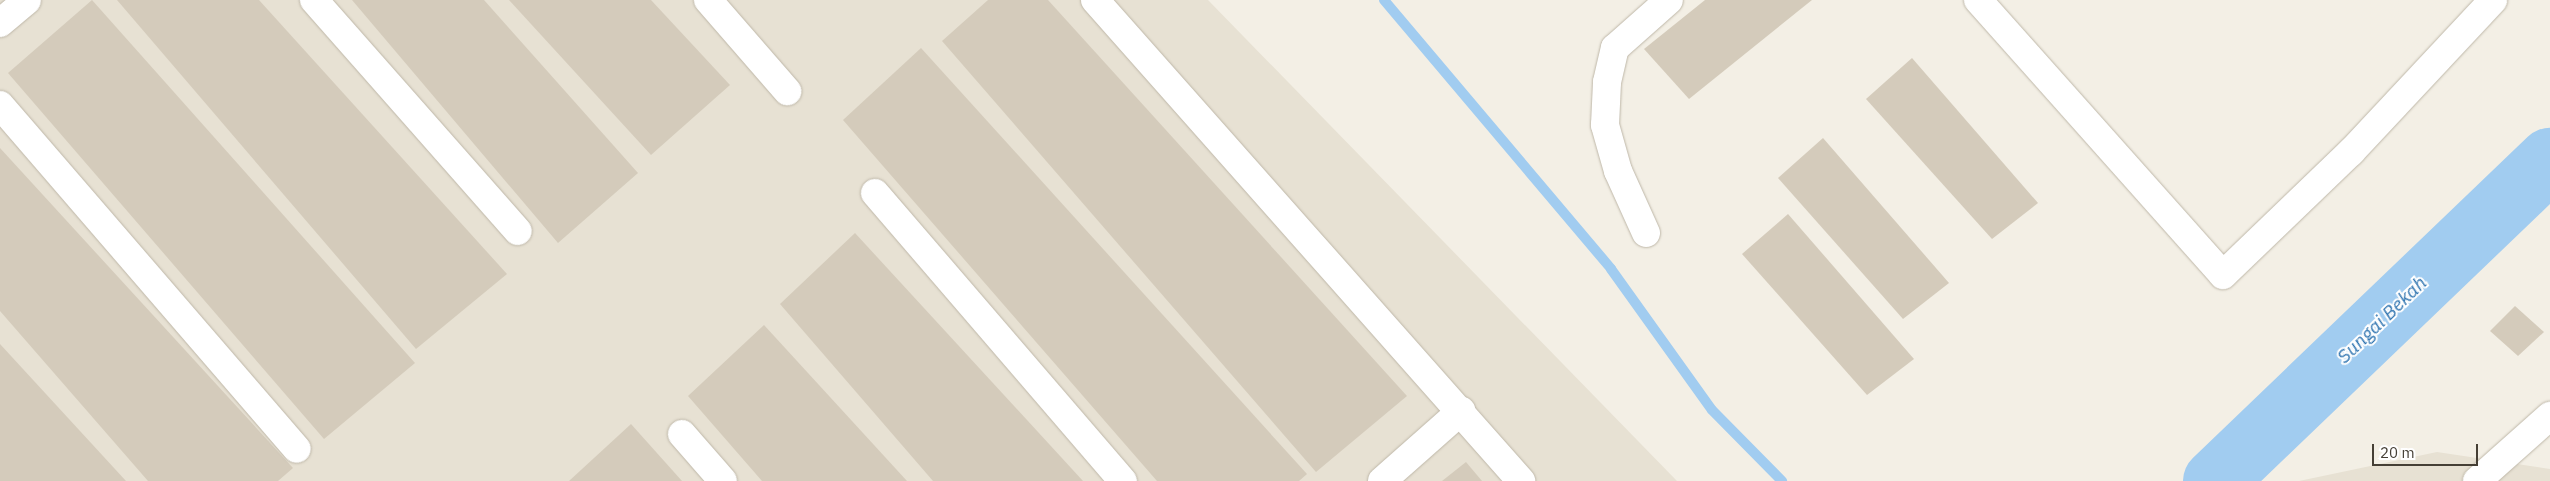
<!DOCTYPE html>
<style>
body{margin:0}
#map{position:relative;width:2550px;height:481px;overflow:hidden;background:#f3efe5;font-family:"IBM Plex Sans",sans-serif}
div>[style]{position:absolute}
.residential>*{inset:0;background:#e7e1d3}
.stream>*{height:10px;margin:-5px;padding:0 5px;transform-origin:5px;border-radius:5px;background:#a1ccf0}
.river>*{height:64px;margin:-32px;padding:0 32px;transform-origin:32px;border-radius:32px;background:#a1ccf0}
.building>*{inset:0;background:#d4cbbb}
.roads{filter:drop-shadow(0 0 1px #beb7a8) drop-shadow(0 0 1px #beb7a8)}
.minor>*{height:28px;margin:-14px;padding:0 14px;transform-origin:14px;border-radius:14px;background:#fff}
span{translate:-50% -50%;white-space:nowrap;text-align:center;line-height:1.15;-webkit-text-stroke:4px #fff;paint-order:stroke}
.water-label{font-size:19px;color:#2f74b0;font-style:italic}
.scale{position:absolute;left:2372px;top:444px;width:106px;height:22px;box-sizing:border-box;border:2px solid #453f35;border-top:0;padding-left:6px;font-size:15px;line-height:18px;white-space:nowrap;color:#453f35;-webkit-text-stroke:4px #fff;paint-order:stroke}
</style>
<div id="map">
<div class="residential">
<div style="clip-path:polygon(0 0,1208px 0,1677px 481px,0 481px)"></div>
<div style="clip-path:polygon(2437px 452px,2550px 469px,2550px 481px,2299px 481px)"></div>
</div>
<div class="stream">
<div style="left:1384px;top:0;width:352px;rotate:49.8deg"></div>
<div style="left:1611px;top:269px;width:173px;rotate:54.4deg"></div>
<div style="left:1712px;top:410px;width:100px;rotate:45.4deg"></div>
</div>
<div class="river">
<div style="left:2215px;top:481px;width:464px;rotate:-43.8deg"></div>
</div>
<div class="building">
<div style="clip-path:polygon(92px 0,415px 363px,324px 439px,8px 73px)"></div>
<div style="clip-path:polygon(117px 0,259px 0,507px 274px,416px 349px)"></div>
<div style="clip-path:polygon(352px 0,484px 0,638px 173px,558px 243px)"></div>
<div style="clip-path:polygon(509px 0,651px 0,730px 85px,651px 155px)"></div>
<div style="clip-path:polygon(988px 0,1048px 0,1407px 396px,1316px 472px,942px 41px)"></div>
<div style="clip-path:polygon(1705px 0,1812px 0,1689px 99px,1644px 49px)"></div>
<div style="clip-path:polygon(921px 48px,1307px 474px,1299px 481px,1157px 481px,843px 120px)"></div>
<div style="clip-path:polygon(1912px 58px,2038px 203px,1992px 239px,1866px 99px)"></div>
<div style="clip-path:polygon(1823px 138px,1949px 283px,1903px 319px,1778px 178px)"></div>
<div style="clip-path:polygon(0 148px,293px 468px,278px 481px,148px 481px,0 311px)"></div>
<div style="clip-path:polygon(1788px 214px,1914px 359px,1867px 395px,1742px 254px)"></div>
<div style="clip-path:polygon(855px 233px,1083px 481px,933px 481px,780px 304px)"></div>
<div style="clip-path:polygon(2515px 306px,2544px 332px,2518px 356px,2490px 331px)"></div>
<div style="clip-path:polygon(764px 325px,907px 481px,762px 481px,688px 396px)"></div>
<div style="clip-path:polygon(0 344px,126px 481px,0 481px)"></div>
<div style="clip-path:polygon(631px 424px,682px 481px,569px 481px)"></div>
<div style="clip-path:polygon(1466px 462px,1482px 481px,1442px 481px)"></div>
</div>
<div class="roads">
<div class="minor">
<div style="left:314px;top:0;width:308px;rotate:48.6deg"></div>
<div style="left:708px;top:0;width:121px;rotate:49deg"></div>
<div style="left:1095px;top:0;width:643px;rotate:48.47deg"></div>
<div style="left:1978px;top:0;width:368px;rotate:48.3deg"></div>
<div style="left:2223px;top:275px;width:178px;rotate:-43.9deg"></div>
<div style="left:2351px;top:152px;width:208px;rotate:-46.9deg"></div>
<div style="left:0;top:23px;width:35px;rotate:-40deg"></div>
<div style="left:0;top:105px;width:454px;rotate:49.2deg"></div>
<div style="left:875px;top:193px;width:380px;rotate:49.3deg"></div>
<div style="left:1646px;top:233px;width:68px;rotate:-114.3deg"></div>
<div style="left:1618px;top:171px;width:48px;rotate:-105.8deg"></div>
<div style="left:1605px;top:125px;width:43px;rotate:-87.3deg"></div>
<div style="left:1607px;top:82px;width:35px;rotate:-77deg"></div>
<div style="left:1615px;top:48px;width:72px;rotate:-41.6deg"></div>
<div style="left:682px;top:434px;width:62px;rotate:48.9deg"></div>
<div style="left:1382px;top:481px;width:106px;rotate:-41.5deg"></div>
<div style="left:2477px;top:481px;width:98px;rotate:-41.7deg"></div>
</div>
</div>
<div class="water-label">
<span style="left:2382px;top:320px;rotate:-44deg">Sungai Bekah</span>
</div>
<div class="scale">20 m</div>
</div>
